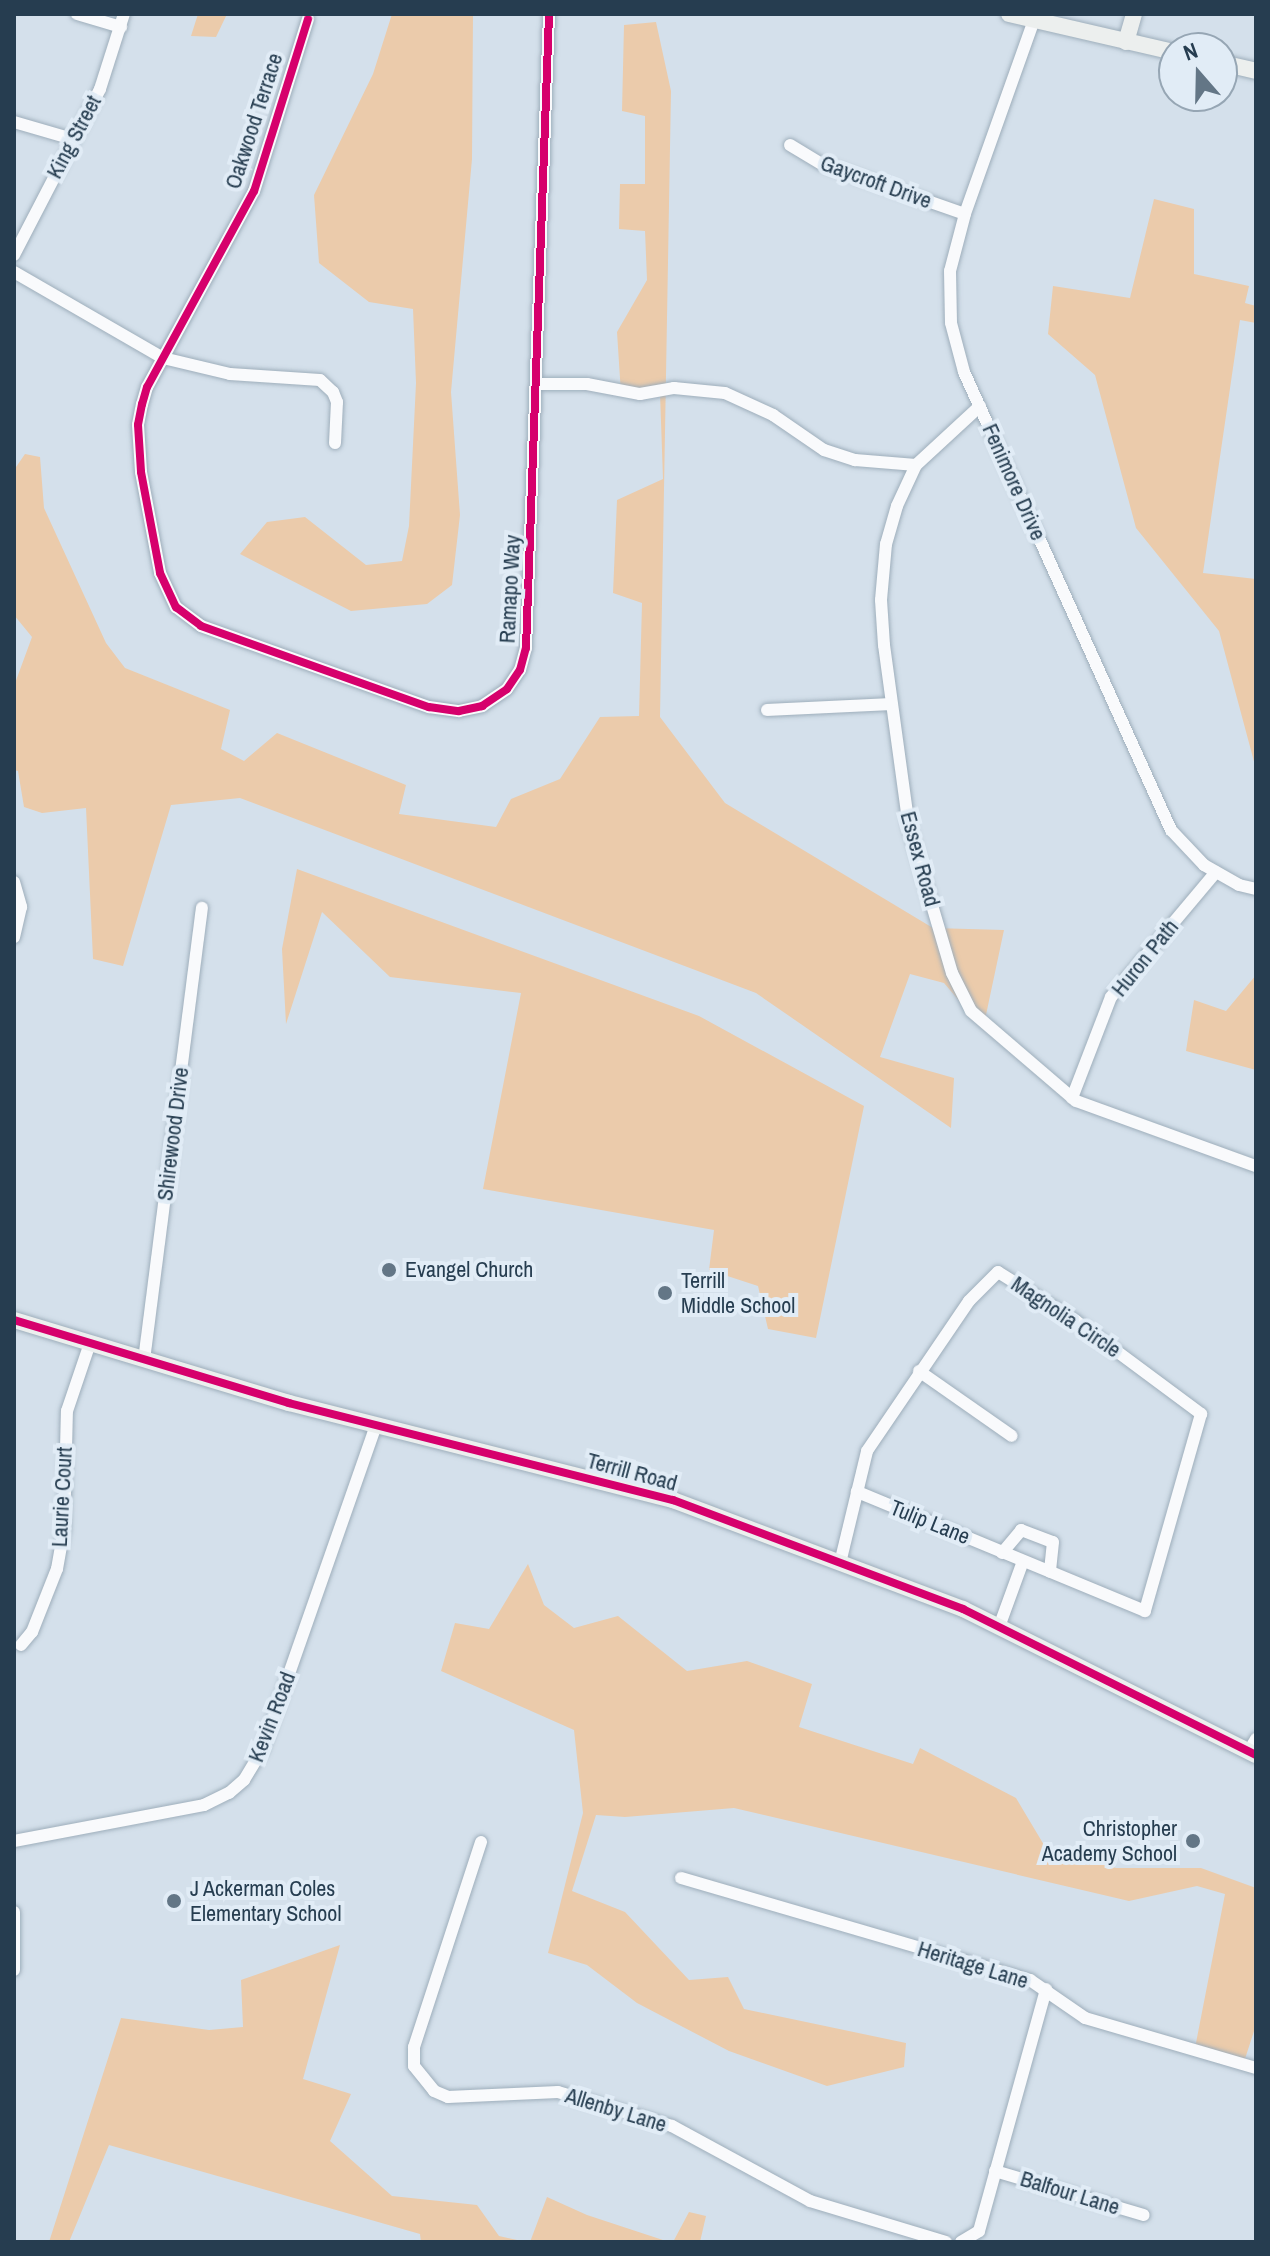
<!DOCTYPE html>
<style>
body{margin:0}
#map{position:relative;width:1270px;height:2256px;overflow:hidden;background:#d4e0eb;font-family:"Archivo Narrow",sans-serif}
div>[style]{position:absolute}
.green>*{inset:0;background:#ebcbab}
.roads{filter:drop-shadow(0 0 2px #9eaebb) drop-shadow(0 0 2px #9eaebb)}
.street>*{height:12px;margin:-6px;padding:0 6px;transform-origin:6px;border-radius:6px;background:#f9fafc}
.secondary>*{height:16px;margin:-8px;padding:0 8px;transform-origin:8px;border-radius:8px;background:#ecefee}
.cycleway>*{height:8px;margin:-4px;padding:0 4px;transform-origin:4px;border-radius:4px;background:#d6006c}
.dots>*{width:22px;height:22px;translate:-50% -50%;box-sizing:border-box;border:4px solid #e1ecf6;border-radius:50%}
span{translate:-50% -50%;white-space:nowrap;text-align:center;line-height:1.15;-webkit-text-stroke:8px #e1ecf6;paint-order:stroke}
.street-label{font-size:22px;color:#263d50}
.poi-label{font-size:22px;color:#263d50}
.left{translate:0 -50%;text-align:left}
.right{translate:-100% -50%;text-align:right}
.frame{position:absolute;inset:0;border:16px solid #263d50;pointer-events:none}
.north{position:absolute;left:1158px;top:32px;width:80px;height:80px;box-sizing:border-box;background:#e1ecf6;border:2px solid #96a6b4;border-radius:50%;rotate:340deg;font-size:22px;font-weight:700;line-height:32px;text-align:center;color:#263d50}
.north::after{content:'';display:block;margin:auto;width:28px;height:36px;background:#637686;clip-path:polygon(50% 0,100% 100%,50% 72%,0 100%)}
</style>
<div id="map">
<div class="green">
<div style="clip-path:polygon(198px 14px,227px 14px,216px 37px,191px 36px)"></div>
<div style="clip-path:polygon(392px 14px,473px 14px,472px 159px,451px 392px,460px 515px,452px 585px,427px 604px,351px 611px,240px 554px,267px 522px,305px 517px,366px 565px,402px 561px,409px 526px,416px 383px,413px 309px,369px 302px,319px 263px,314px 195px,373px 74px)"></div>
<div style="clip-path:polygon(656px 22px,671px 91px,660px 717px,725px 803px,933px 928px,1004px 930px,983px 1029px,944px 983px,910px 974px,880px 1057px,954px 1078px,951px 1128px,756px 993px,240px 798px,171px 805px,123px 966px,93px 959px,86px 808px,42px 813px,24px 807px,18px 771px,14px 770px,14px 686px,32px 637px,14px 615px,14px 470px,25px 454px,40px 457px,44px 508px,106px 643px,125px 668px,230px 710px,221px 749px,244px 761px,277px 733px,406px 785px,399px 814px,496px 827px,511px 799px,560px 779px,600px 717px,639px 716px,642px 603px,613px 593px,617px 500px,663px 479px,660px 393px,621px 394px,617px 332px,647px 280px,645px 231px,619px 229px,620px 184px,645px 184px,645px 116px,622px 111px,624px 25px)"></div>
<div style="clip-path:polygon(1154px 199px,1194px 209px,1194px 274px,1249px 286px,1245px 303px,1256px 306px,1256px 323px,1240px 320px,1203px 573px,1256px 579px,1256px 769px,1219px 631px,1136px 528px,1095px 375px,1048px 334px,1053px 286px,1130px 298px)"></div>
<div style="clip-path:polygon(297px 869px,699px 1016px,864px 1106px,816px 1338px,768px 1329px,758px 1286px,709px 1270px,714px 1230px,483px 1189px,521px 993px,390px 977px,322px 912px,286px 1024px,282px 949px)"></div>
<div style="clip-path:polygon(1256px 975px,1256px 1070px,1186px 1051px,1194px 1000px,1226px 1011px)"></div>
<div style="clip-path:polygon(528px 1564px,544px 1605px,574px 1628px,618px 1616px,687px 1671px,747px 1661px,812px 1684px,799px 1727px,913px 1764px,920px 1748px,1016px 1798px,1044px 1845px,1116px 1868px,1201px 1868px,1256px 1888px,1256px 2025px,1243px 2065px,1195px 2048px,1225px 1894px,1197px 1886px,1129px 1901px,734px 1808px,625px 1817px,596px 1815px,572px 1891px,625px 1912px,689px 1980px,728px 1977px,744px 2009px,906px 2043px,904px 2067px,827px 2086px,729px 2051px,637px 2003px,587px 1965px,548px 1953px,583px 1813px,574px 1730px,441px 1671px,455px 1623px,489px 1629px)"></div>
<div style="clip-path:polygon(340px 1945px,303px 2079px,351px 2094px,330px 2141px,392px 2196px,477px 2205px,499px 2236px,526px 2242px,421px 2242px,420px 2234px,109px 2145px,69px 2242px,49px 2242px,121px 2018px,209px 2030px,243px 2027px,241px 1980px)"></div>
<div style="clip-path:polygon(547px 2197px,587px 2215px,669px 2242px,530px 2242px)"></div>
<div style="clip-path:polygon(689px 2212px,706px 2216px,700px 2242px,673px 2242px)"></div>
</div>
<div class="roads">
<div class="street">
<div style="left:77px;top:14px;width:46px;rotate:16.5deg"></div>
<div style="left:308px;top:19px;width:180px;rotate:107.4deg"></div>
<div style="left:254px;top:191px;width:223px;rotate:118.6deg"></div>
<div style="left:147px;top:387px;width:18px;rotate:106deg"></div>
<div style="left:142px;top:404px;width:21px;rotate:101deg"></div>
<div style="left:138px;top:425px;width:47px;rotate:86.3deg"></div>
<div style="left:141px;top:472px;width:103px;rotate:79.3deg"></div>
<div style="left:160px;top:573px;width:38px;rotate:65deg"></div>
<div style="left:176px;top:607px;width:31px;rotate:37deg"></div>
<div style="left:201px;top:626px;width:242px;rotate:19.6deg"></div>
<div style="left:429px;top:707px;width:30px;rotate:8deg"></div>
<div style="left:459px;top:711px;width:24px;rotate:-12deg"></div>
<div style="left:482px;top:706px;width:30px;rotate:-34deg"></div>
<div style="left:507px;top:689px;width:23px;rotate:-56deg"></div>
<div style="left:520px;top:670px;width:23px;rotate:-75deg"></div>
<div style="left:526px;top:648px;width:634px;rotate:-87.92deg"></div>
<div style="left:1034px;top:20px;width:206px;rotate:109.6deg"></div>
<div style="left:965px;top:214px;width:59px;rotate:104.7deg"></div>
<div style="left:950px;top:271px;width:52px;rotate:88.9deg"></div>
<div style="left:951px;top:323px;width:51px;rotate:75.1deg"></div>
<div style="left:964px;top:372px;width:503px;rotate:65.68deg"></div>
<div style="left:1171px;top:830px;width:48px;rotate:46.7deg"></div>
<div style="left:1204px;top:865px;width:40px;rotate:29.7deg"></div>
<div style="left:1239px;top:885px;width:17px;rotate:13deg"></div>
<div style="left:14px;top:122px;width:61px;rotate:16.1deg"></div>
<div style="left:790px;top:145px;width:37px;rotate:31deg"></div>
<div style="left:822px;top:164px;width:151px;rotate:19.3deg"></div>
<div style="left:14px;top:255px;width:187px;rotate:-62.6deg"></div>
<div style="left:100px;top:89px;width:79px;rotate:-72.3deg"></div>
<div style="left:14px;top:272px;width:172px;rotate:30deg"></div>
<div style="left:163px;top:358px;width:69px;rotate:13.4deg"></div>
<div style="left:230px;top:374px;width:90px;rotate:3.8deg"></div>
<div style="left:320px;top:380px;width:18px;rotate:43deg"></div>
<div style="left:333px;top:392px;width:11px;rotate:68deg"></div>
<div style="left:337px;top:402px;width:41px;rotate:92.8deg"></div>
<div style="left:538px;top:384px;width:49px"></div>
<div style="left:587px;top:384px;width:54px;rotate:10.7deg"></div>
<div style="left:640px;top:394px;width:35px;rotate:-10deg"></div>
<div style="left:674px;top:388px;width:51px;rotate:5.6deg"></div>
<div style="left:725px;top:393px;width:53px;rotate:24.6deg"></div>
<div style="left:773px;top:415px;width:62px;rotate:34.5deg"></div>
<div style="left:824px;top:450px;width:33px;rotate:18deg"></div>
<div style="left:855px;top:460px;width:61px;rotate:4.7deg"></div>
<div style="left:980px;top:406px;width:87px;rotate:137.3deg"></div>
<div style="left:916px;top:465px;width:45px;rotate:114.9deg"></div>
<div style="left:897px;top:506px;width:40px;rotate:106deg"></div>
<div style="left:886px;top:544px;width:56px;rotate:95.1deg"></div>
<div style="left:881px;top:600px;width:45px;rotate:86.2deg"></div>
<div style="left:884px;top:645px;width:184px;rotate:82.2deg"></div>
<div style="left:909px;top:827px;width:152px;rotate:73.6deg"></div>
<div style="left:952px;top:973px;width:42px;rotate:63.4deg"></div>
<div style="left:971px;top:1011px;width:138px;rotate:40.6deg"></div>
<div style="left:1076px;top:1101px;width:191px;rotate:19.9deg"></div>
<div style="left:767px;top:710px;width:124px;rotate:-2.8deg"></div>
<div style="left:14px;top:882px;width:26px;rotate:74deg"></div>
<div style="left:21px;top:907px;width:31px;rotate:103deg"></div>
<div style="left:1072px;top:1098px;width:108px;rotate:-68.9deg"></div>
<div style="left:1111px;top:997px;width:163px;rotate:-50deg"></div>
<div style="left:144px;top:1360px;width:456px;rotate:-82.7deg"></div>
<div style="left:919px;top:1371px;width:113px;rotate:35deg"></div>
<div style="left:1002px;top:1553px;width:30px;rotate:-50deg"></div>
<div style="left:1021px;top:1530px;width:34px;rotate:21deg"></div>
<div style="left:1053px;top:1542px;width:30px;rotate:96deg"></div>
<div style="left:840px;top:1563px;width:115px;rotate:-76.4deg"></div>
<div style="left:867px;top:1451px;width:181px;rotate:-55.8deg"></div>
<div style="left:969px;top:1301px;width:41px;rotate:-45deg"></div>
<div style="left:998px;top:1272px;width:92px;rotate:32.1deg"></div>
<div style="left:1076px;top:1321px;width:156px;rotate:36.6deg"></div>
<div style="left:1201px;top:1414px;width:205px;rotate:105.9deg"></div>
<div style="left:1145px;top:1611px;width:312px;rotate:-157.5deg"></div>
<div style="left:999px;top:1627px;width:70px;rotate:-70deg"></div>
<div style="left:21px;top:1645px;width:17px;rotate:-50deg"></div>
<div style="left:32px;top:1632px;width:68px;rotate:-68.4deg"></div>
<div style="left:57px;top:1569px;width:39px;rotate:-80deg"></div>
<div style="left:64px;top:1531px;width:120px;rotate:-88.6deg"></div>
<div style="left:67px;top:1411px;width:72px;rotate:-71.3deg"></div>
<div style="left:1249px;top:1751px;width:14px;rotate:-60deg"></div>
<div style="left:14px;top:1841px;width:193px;rotate:-10.7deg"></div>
<div style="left:204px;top:1805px;width:28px;rotate:-26deg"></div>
<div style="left:229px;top:1793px;width:20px;rotate:-41deg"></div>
<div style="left:244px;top:1780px;width:37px;rotate:-59deg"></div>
<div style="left:263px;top:1748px;width:342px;rotate:-70.7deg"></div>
<div style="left:481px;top:1842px;width:216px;rotate:108.1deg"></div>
<div style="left:414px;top:2047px;width:19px;rotate:90deg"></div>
<div style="left:414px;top:2066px;width:32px;rotate:51deg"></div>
<div style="left:434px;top:2091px;width:15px;rotate:23deg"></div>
<div style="left:448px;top:2097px;width:110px;rotate:-2.6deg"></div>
<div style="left:558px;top:2092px;width:119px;rotate:16.6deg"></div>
<div style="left:672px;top:2126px;width:157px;rotate:28.5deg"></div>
<div style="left:810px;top:2201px;width:142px;rotate:16.8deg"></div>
<div style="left:681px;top:1878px;width:364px;rotate:16.3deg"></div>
<div style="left:1030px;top:1980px;width:67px;rotate:34.6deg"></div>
<div style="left:1085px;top:2018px;width:178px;rotate:16.3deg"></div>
<div style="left:14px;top:1912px;width:58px;rotate:90deg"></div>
<div style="left:995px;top:2171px;width:155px;rotate:16.5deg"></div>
<div style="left:961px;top:2242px;width:21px;rotate:-31deg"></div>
<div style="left:979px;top:2231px;width:251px;rotate:-74.5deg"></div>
</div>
<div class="secondary">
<div style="left:1009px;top:14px;width:169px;rotate:13deg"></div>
<div style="left:1126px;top:42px;width:29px;rotate:-74deg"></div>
<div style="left:1222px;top:63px;width:35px;rotate:13deg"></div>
<div style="left:14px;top:1320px;width:287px;rotate:16.8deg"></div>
<div style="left:289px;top:1403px;width:396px;rotate:14.2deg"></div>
<div style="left:673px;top:1500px;width:310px;rotate:20.6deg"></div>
<div style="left:963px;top:1609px;width:327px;rotate:26.5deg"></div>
</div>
</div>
<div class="cycleway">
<div style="left:308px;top:19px;width:180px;rotate:107.4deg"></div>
<div style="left:254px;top:191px;width:223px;rotate:118.6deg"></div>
<div style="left:147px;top:387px;width:18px;rotate:106deg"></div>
<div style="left:142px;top:404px;width:21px;rotate:101deg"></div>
<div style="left:138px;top:425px;width:47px;rotate:86.3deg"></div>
<div style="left:141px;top:472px;width:103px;rotate:79.3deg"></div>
<div style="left:160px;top:573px;width:38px;rotate:65deg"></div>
<div style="left:176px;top:607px;width:31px;rotate:37deg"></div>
<div style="left:201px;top:626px;width:242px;rotate:19.6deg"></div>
<div style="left:429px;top:707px;width:30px;rotate:8deg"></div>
<div style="left:459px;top:711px;width:24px;rotate:-12deg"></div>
<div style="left:482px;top:706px;width:30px;rotate:-34deg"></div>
<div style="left:507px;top:689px;width:23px;rotate:-56deg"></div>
<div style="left:520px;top:670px;width:23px;rotate:-75deg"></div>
<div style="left:526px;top:648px;width:634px;rotate:-87.92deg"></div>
<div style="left:14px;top:1320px;width:287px;rotate:16.8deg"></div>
<div style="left:289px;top:1403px;width:396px;rotate:14.2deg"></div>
<div style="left:673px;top:1500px;width:310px;rotate:20.6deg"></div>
<div style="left:963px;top:1609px;width:327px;rotate:26.5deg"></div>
</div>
<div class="dots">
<div style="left:389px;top:1270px;background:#637686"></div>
<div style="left:665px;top:1293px;background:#637686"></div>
<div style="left:1193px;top:1841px;background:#637686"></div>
<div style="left:174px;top:1901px;background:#637686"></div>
</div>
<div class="street-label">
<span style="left:254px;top:121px;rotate:-72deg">Oakwood Terrace</span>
<span style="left:74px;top:137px;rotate:-62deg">King Street</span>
<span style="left:876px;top:182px;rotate:20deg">Gaycroft Drive</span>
<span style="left:1014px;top:482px;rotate:66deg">Fenimore Drive</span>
<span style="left:510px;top:589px;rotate:-87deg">Ramapo Way</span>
<span style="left:920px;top:859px;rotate:75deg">Essex Road</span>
<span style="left:1145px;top:958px;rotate:-51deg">Huron Path</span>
<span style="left:173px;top:1134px;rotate:-83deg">Shirewood Drive</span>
<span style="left:1066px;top:1317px;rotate:34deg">Magnolia Circle</span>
<span style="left:632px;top:1472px;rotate:15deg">Terrill Road</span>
<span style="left:62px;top:1497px;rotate:-87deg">Laurie Court</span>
<span style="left:930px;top:1522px;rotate:22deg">Tulip Lane</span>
<span style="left:272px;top:1717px;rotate:-69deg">Kevin Road</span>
<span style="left:973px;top:1965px;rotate:17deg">Heritage Lane</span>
<span style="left:616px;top:2110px;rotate:17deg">Allenby Lane</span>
<span style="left:1070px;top:2193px;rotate:17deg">Balfour Lane</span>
</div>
<div class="poi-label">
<span class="left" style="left:405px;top:1270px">Evangel Church</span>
<span class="left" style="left:681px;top:1293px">Terrill<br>Middle School</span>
<span class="right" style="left:1177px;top:1841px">Christopher<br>Academy School</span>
<span class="left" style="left:190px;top:1901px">J Ackerman Coles<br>Elementary School</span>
</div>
<div class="frame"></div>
<div class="north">N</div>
</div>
